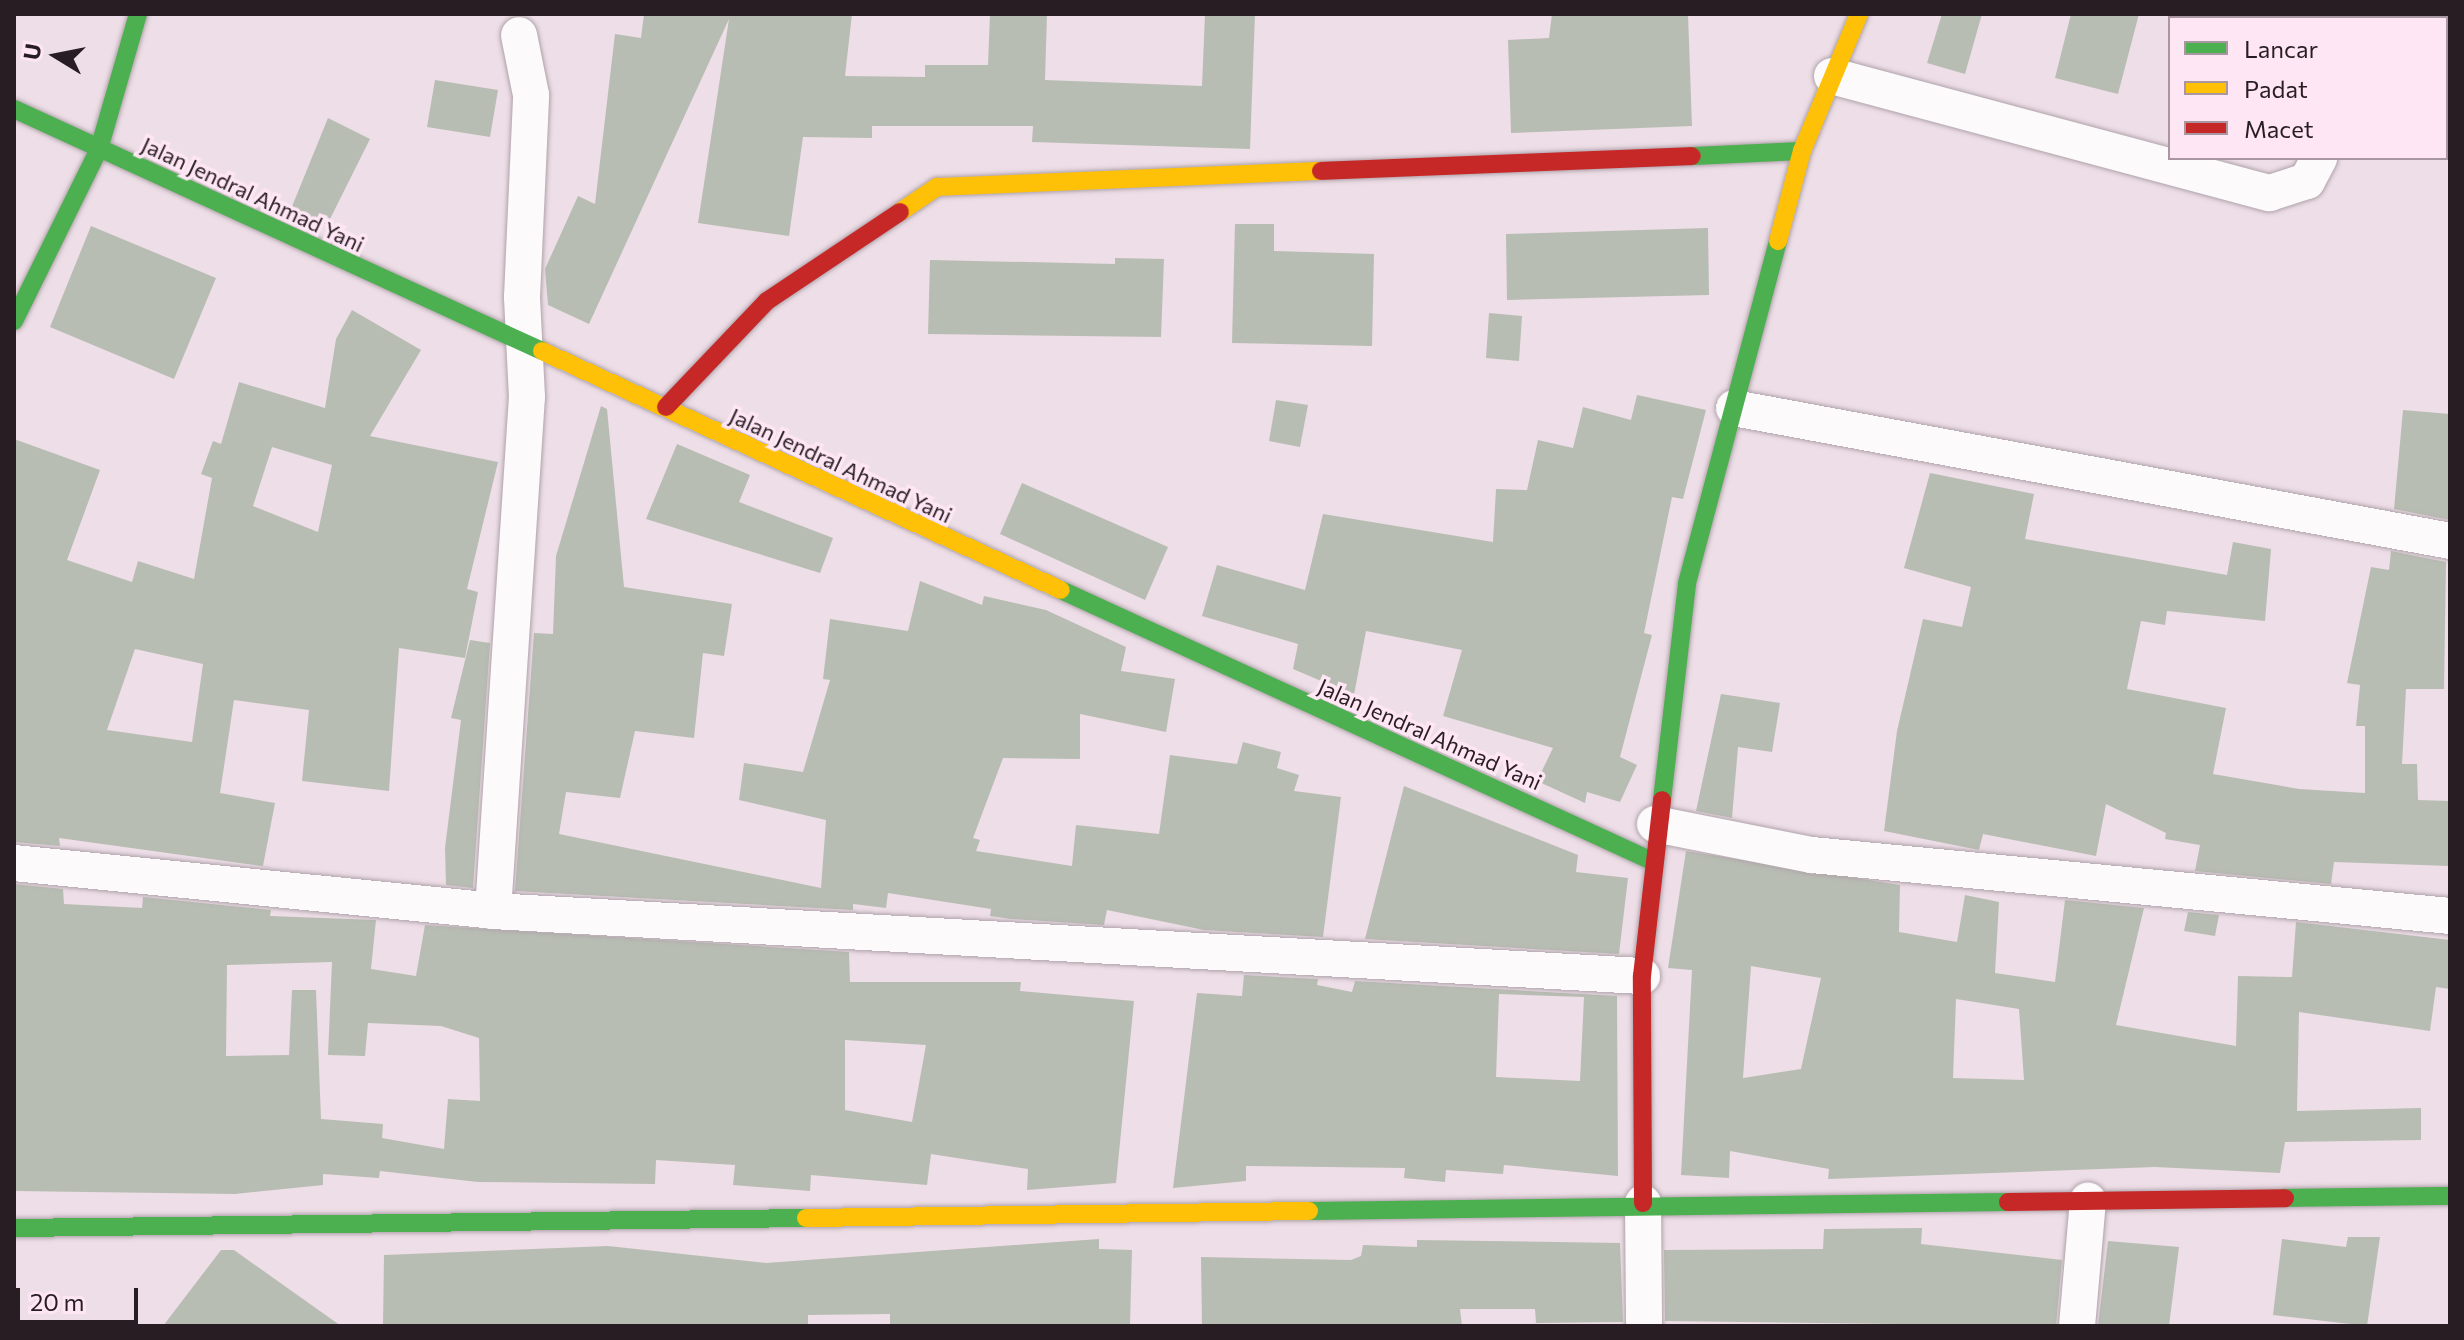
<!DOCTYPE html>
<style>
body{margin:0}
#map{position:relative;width:2464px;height:1340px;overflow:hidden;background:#eedee7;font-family:Commissioner,sans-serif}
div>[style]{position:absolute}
.building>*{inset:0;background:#b8bdb3}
.roads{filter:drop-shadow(0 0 2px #afa3aa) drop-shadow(0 0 2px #afa3aa)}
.street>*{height:36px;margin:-18px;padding:0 18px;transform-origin:18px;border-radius:18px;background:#fcfafb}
.fast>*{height:18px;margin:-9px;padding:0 9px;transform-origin:9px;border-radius:9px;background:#4caf50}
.slow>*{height:18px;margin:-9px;padding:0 9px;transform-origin:9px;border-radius:9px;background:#ffc107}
.jam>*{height:18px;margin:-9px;padding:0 9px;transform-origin:9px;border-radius:9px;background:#c62828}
span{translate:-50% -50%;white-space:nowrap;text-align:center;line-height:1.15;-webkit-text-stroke:7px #fee6f4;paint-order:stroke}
.street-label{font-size:22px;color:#281d23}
.frame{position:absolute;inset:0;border:16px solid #281d23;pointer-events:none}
.legend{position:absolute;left:2168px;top:16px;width:280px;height:144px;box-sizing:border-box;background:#fee6f4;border:2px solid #a896a0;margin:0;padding:10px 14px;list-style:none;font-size:24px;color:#281d23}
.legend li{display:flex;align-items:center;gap:16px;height:40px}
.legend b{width:40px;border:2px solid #a896a0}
.north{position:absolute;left:16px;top:16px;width:80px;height:80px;-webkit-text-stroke:6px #fee6f4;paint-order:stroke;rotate:280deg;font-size:22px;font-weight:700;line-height:32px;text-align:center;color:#281d23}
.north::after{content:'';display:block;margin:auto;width:28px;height:36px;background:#281d23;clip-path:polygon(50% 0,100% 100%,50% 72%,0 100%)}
.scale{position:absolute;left:16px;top:1288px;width:122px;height:36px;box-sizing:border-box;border:4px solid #281d23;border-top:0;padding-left:10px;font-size:24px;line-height:28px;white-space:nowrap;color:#281d23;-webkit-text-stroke:6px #fee6f4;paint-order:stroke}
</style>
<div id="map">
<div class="building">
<div style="clip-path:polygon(644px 14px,852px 14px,845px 76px,925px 77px,925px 65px,988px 65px,990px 14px,1047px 14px,1045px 80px,1202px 86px,1205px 14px,1255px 14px,1250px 149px,1032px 142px,1033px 126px,872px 126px,872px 138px,803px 137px,789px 236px,698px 223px,729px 19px,589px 324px,548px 305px,545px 269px,578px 196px,595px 204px,615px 34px,641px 38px)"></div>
<div style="clip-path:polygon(1552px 14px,1688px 14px,1692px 126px,1511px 133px,1508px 40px,1549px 38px)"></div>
<div style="clip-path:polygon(1942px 14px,1982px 14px,1965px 74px,1927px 63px)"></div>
<div style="clip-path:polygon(2071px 14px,2139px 14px,2118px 94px,2055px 78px)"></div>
<div style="clip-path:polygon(435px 80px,498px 90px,490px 137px,427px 127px)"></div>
<div style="clip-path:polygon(328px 118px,370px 139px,327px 225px,291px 209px)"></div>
<div style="clip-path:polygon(1235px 224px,1274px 224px,1274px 251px,1374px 254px,1372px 346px,1232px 343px)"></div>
<div style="clip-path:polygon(91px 226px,216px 278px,174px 379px,50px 327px)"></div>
<div style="clip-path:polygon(1708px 228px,1709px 295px,1507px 300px,1506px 234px)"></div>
<div style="clip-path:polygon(1115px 258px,1164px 259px,1161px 337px,928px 334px,930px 260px,1115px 264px)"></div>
<div style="clip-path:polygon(evenodd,352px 310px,421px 350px,370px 436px,498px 462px,467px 589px,478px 592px,465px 658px,399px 648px,389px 791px,302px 781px,309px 710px,234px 700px,220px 793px,275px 803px,263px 866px,275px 868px,59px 838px,60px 846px,14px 842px,14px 439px,100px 470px,67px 560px,132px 582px,138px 561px,194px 579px,212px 478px,201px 474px,213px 441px,221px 444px,239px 382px,325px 408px,336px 339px,352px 310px,272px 447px,332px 465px,318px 532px,253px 506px,272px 447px,352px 310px,135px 649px,203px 664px,192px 742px,107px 730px,135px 649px)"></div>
<div style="clip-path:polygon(1489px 313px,1522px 316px,1519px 361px,1486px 358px)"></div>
<div style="clip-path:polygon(1637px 395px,1706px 410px,1683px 499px,1672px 497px,1644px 633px,1652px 635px,1620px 757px,1637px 765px,1620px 802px,1587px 792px,1585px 803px,1537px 781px,1553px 748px,1443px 716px,1462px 650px,1366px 631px,1354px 695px,1293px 669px,1298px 644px,1202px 616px,1217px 565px,1305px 590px,1323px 514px,1493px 542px,1496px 489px,1527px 490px,1538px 440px,1573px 448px,1583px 407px,1631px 420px)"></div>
<div style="clip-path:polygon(1276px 400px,1308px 405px,1300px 447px,1269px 441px)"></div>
<div style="clip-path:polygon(601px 406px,607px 409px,624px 587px,732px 604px,724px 656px,703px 653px,694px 738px,635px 731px,620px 798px,566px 792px,559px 834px,821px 888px,826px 820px,739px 800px,744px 763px,803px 772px,830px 680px,823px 679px,830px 619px,908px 631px,920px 581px,982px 605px,984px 596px,1046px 610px,1126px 647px,1121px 671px,1175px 679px,1166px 732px,1080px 714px,1080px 759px,1003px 758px,973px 838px,980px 840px,976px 851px,1072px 866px,1076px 825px,1159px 834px,1170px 755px,1237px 764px,1243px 742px,1281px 752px,1277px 768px,1299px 775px,1294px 791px,1341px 797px,1323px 937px,1204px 930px,1107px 910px,1104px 925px,1011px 919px,990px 916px,991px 909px,888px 893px,886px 908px,853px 904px,853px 910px,515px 891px,534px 633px,553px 634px,556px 556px)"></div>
<div style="clip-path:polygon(2403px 410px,2450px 414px,2450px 520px,2394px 509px)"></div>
<div style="clip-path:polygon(677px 444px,750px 475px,739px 502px,833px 538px,820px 573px,646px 519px)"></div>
<div style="clip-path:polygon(1930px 473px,2034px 494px,2025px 539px,2227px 575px,2233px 542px,2271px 549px,2265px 621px,2167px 611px,2165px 625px,2141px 621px,2127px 689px,2226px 708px,2213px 774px,2299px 789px,2365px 793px,2365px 726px,2356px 726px,2360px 685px,2347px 683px,2371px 567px,2389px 570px,2391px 551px,2446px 562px,2444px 689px,2406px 689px,2402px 764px,2417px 764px,2418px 800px,2450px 801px,2450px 866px,2334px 862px,2331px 884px,2195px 871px,2200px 845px,2165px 839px,2166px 833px,2106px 804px,2096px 856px,1983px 834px,1979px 850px,1884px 831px,1897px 731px,1923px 619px,1962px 627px,1971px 587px,1904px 568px)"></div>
<div style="clip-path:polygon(1022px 483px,1168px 547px,1145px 600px,1000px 534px)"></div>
<div style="clip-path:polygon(470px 640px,490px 643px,473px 888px,446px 885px,445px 848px,461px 720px,451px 718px)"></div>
<div style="clip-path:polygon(1721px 694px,1780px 703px,1772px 752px,1738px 747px,1732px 818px,1696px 811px)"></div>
<div style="clip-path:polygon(1404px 786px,1578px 855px,1576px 872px,1628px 878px,1619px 954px,1365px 939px)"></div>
<div style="clip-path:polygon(evenodd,1686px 851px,1900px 885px,1899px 932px,1957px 942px,1965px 895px,1999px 902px,1995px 973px,2055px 982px,2065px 900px,2144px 908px,2116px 1025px,2236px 1046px,2238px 976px,2292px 977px,2296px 922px,2450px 940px,2450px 989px,2436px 987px,2430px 1031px,2299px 1012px,2297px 1111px,2421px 1108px,2421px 1140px,2285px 1142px,2280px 1173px,2155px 1167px,1828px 1179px,1829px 1169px,1730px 1151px,1729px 1178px,1681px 1175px,1692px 970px,1668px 968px,1686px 851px,1751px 966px,1821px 978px,1801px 1069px,1743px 1078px,1751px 966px,1686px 851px,1956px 999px,2019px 1009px,2024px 1080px,1953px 1078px,1956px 999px)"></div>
<div style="clip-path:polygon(evenodd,14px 884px,63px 889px,64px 904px,142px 908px,143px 897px,271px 910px,270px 916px,376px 920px,371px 969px,416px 976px,425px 925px,849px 952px,850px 982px,1021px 982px,1020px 991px,1134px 1001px,1116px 1183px,1027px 1190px,1028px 1169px,931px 1154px,927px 1185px,811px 1175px,810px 1191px,733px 1185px,735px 1165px,656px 1160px,655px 1184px,478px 1182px,380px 1171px,379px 1178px,323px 1174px,323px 1185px,235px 1194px,14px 1191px,14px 884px,332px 962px,328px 1055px,365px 1056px,368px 1023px,441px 1026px,479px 1038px,480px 1101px,448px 1099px,444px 1149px,382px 1138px,383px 1124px,321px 1119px,316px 990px,292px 990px,289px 1055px,226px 1056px,227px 965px,332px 962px,14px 884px,845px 1040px,926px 1045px,912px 1122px,845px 1110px,845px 1040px)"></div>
<div style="clip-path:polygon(2188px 912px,2219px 915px,2215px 936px,2184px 931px)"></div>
<div style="clip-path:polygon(evenodd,1244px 975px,1318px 979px,1317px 985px,1352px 992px,1355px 981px,1617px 996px,1618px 1176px,1504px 1165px,1503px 1174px,1446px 1170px,1445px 1182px,1404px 1178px,1405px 1168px,1246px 1166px,1246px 1181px,1173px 1188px,1197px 993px,1242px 996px,1244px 975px,1499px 994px,1584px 997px,1580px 1081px,1496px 1077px,1499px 994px)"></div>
<div style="clip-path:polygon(1922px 1228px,1921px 1244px,2062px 1260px,2056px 1326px,1665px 1321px,1664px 1250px,1823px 1249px,1824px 1229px)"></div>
<div style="clip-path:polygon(2348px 1237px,2380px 1237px,2367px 1326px,2273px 1315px,2282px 1239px,2346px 1247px)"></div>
<div style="clip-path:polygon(1099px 1239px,1099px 1249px,1132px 1250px,1130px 1326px,890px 1326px,890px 1314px,808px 1315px,808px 1324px,383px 1326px,384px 1255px,608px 1246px,766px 1263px)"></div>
<div style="clip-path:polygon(1417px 1240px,1620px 1243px,1623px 1322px,1536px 1323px,1535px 1309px,1460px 1309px,1462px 1326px,1202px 1326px,1201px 1257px,1351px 1260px,1361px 1256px,1363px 1245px,1417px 1247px)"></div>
<div style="clip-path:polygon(2108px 1241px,2179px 1247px,2169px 1326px,2098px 1326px)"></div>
<div style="clip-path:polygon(221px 1250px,234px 1250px,341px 1326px,163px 1326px)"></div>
</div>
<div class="roads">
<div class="street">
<div style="left:2357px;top:18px;width:4px;rotate:-76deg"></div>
<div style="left:1832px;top:76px;width:453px;rotate:15deg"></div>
<div style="left:2270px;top:193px;width:39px;rotate:-18deg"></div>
<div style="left:2307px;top:181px;width:26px;rotate:-62deg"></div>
<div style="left:1734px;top:408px;width:728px;rotate:10.52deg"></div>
<div style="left:1655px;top:824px;width:160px;rotate:11.2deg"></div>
<div style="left:1812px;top:855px;width:641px;rotate:5.46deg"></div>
<div style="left:14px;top:863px;width:481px;rotate:5.7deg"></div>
<div style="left:493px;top:911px;width:1151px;rotate:3.24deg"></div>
<div style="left:493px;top:911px;width:515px;rotate:-86.22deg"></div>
<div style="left:527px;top:397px;width:100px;rotate:-92.9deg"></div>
<div style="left:522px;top:297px;width:202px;rotate:-87.4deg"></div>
<div style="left:531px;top:95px;width:61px;rotate:-101.3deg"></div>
<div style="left:1643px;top:1203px;width:123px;rotate:89.5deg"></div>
<div style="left:2077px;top:1326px;width:126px;rotate:-85deg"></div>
</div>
<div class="fast">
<div style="left:14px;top:109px;width:581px;rotate:24.62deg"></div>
<div style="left:1692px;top:156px;width:110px;rotate:-2.6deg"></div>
<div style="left:14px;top:321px;width:192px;rotate:-63.7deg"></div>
<div style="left:99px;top:149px;width:141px;rotate:-73.9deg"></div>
<div style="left:1061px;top:590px;width:648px;rotate:24.63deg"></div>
<div style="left:1662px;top:800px;width:218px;rotate:-83.4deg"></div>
<div style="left:1687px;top:583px;width:354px;rotate:-75.1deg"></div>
<div style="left:2285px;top:1198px;width:165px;rotate:-0.7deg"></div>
<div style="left:1309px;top:1211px;width:699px;rotate:-0.74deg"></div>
<div style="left:14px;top:1228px;width:792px;rotate:-0.72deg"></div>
</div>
<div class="slow">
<div style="left:900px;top:212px;width:45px;rotate:-34deg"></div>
<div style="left:937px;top:187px;width:384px;rotate:-2.4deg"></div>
<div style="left:1778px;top:241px;width:93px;rotate:-75.1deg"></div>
<div style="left:1802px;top:151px;width:148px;rotate:-67.4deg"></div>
<div style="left:542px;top:351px;width:571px;rotate:24.73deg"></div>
<div style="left:806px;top:1218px;width:503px;rotate:-0.8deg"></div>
</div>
<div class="jam">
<div style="left:1321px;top:171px;width:371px;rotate:-2.3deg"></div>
<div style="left:666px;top:407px;width:146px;rotate:-46.4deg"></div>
<div style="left:767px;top:301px;width:160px;rotate:-33.8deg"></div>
<div style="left:2008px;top:1202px;width:277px;rotate:-0.8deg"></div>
<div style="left:1643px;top:1203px;width:227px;rotate:-90.3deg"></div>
<div style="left:1642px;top:976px;width:177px;rotate:-83.5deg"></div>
</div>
</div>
<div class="street-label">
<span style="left:253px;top:194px;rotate:25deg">Jalan Jendral Ahmad Yani</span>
<span style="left:841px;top:465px;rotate:25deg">Jalan Jendral Ahmad Yani</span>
<span style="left:1430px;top:734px;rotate:24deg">Jalan Jendral Ahmad Yani</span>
</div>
<div class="frame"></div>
<ul class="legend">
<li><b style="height:10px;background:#4caf50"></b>Lancar</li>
<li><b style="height:10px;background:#ffc107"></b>Padat</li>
<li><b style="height:10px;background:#c62828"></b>Macet</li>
</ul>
<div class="north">U</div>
<div class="scale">20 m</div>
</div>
